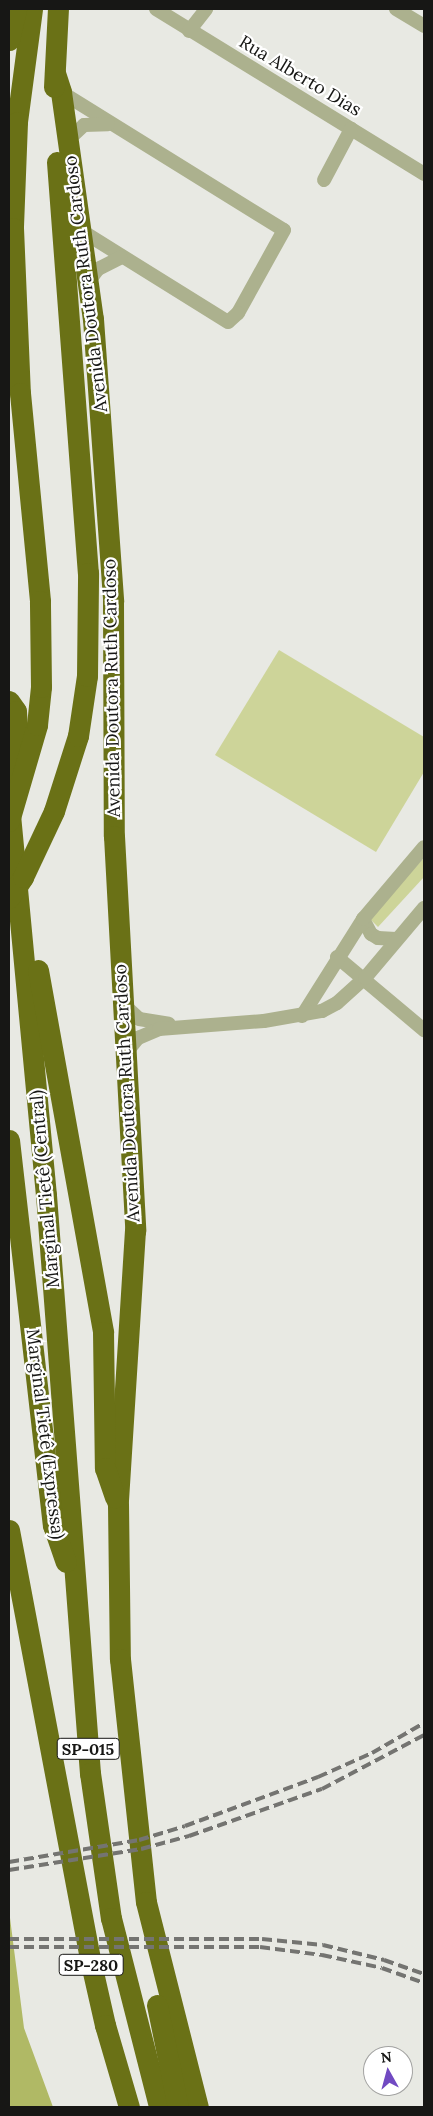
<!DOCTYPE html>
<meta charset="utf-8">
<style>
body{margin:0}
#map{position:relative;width:433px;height:2116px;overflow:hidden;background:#e8e9e3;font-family:Lora,serif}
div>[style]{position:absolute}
.green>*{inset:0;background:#cdd499}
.water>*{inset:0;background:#b0b965}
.minor>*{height:14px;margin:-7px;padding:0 7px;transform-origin:7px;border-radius:7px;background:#acb18e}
.highway>*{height:21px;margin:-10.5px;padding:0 10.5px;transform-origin:10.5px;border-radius:10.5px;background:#6a7116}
.rail>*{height:4px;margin-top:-2px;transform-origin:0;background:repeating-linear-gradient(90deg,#747471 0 10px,transparent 0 15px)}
.highway-bridge>*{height:21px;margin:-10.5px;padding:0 10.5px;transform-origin:10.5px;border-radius:10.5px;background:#6a7116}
span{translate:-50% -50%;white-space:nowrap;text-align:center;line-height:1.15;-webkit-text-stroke:4.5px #fff;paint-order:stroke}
.shield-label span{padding:1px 4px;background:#fff;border:1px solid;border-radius:4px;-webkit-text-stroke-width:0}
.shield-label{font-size:16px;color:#171715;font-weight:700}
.street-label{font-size:18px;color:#171715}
.frame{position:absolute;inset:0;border:10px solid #171715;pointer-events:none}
.north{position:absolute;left:363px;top:2046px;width:50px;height:50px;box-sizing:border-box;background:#fff;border:1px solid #a2a2a1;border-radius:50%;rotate:353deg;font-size:14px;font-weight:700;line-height:20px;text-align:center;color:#171715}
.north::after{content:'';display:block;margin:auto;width:18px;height:22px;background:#714ac2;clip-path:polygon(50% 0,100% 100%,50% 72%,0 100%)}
</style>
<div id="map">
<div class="green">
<div style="clip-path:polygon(279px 650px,424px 737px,424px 772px,376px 852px,215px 755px)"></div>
<div style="clip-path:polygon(424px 858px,424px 877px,378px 927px,368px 917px)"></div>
</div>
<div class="water">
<div style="clip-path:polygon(9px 1910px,24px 2028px,53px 2107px,9px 2107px)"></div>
</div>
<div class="minor">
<div style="left:156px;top:9px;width:315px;rotate:31.6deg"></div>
<div style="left:396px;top:9px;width:33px;rotate:31deg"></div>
<div style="left:189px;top:31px;width:28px;rotate:-52deg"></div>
<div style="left:61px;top:92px;width:262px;rotate:31.8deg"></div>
<div style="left:284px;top:230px;width:95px;rotate:119deg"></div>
<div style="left:238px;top:313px;width:13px;rotate:138deg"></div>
<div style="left:228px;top:322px;width:174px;rotate:-148.1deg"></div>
<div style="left:68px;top:140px;width:22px;rotate:-43deg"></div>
<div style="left:84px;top:125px;width:24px;rotate:-2deg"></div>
<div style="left:324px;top:180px;width:58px;rotate:-62.1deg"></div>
<div style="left:87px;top:284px;width:19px;rotate:-54deg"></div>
<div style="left:98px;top:269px;width:25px;rotate:-27deg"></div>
<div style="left:363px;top:919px;width:17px;rotate:62deg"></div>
<div style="left:371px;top:934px;width:8px;rotate:30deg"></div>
<div style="left:378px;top:938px;width:18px;rotate:3deg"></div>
<div style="left:337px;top:957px;width:114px;rotate:40deg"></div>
<div style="left:122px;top:1003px;width:23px;rotate:43deg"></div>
<div style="left:139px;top:1019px;width:30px;rotate:9deg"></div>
<div style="left:302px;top:1016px;width:115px;rotate:-57.8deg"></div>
<div style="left:363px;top:919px;width:94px;rotate:-49.7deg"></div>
<div style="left:125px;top:1054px;width:21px;rotate:-51deg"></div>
<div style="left:138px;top:1038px;width:23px;rotate:-23deg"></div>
<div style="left:159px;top:1029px;width:105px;rotate:-4.4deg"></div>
<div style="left:264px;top:1021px;width:59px;rotate:-9.8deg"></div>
<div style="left:322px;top:1011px;width:17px;rotate:-28deg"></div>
<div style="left:337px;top:1003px;width:38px;rotate:-42deg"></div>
<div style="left:365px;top:978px;width:92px;rotate:-49.9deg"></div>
</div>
<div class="highway">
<div style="left:32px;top:9px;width:114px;rotate:97.6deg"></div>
<div style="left:17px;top:122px;width:106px;rotate:92.2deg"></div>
<div style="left:13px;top:228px;width:165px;rotate:87.6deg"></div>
<div style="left:20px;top:393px;width:209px;rotate:84.5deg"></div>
<div style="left:9px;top:40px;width:32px;rotate:-77deg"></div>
<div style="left:55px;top:73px;width:20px;rotate:72deg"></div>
<div style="left:61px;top:92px;width:229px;rotate:82deg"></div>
<div style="left:93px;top:319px;width:283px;rotate:85.9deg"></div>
<div style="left:113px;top:601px;width:235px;rotate:89.8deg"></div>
<div style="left:114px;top:836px;width:395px;rotate:86.9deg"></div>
<div style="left:135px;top:1230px;width:275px;rotate:93.6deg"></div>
<div style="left:118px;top:1504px;width:155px;rotate:89.3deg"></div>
<div style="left:120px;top:1659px;width:244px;rotate:83.9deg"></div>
<div style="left:146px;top:1902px;width:211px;rotate:75.8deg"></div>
<div style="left:54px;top:87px;width:78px;rotate:-87.1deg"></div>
<div style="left:57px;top:162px;width:412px;rotate:85.7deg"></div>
<div style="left:9px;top:701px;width:12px;rotate:55deg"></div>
<div style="left:16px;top:711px;width:70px;rotate:86.7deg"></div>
<div style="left:9px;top:804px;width:393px;rotate:84.6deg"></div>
<div style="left:46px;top:1195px;width:580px;rotate:85.65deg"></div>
<div style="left:90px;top:1773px;width:147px;rotate:81.8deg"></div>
<div style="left:111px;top:1918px;width:195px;rotate:75.7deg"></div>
<div style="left:38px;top:970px;width:368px;rotate:79.8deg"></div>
<div style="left:103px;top:1332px;width:136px;rotate:89.2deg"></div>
<div style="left:105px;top:1468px;width:31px;rotate:71deg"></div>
<div style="left:9px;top:1140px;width:388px;rotate:83.5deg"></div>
<div style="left:53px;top:1525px;width:39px;rotate:71deg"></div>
<div style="left:9px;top:1530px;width:437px;rotate:79.3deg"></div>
<div style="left:90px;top:1959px;width:68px;rotate:77.2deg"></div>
<div style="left:105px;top:2025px;width:85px;rotate:73.7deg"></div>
<div style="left:157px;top:2005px;width:104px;rotate:78.4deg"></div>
</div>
<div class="rail">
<div style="left:9px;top:1862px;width:132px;rotate:-9.6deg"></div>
<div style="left:139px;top:1840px;width:48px;rotate:-16.9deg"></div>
<div style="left:185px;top:1826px;width:142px;rotate:-20.2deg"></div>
<div style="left:318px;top:1777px;width:59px;rotate:-24deg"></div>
<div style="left:372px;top:1753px;width:60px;rotate:-30deg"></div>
<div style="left:9px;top:1870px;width:134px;rotate:-9deg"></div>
<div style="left:141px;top:1849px;width:50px;rotate:-15.2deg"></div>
<div style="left:189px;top:1836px;width:141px;rotate:-19.5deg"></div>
<div style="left:322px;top:1789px;width:115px;rotate:-27.9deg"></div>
<div style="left:9px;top:1939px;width:253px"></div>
<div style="left:262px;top:1939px;width:61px;rotate:5.6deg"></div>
<div style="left:323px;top:1945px;width:63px;rotate:13.8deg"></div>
<div style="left:384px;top:1960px;width:42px;rotate:19.3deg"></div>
<div style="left:9px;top:1947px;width:251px"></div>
<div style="left:260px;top:1947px;width:63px;rotate:7.4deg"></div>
<div style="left:322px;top:1955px;width:61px;rotate:12.2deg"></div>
<div style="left:382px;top:1968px;width:45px;rotate:19.7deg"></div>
</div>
<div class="highway-bridge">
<div style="left:9px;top:821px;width:100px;rotate:-73.7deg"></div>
<div style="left:37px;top:725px;width:38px;rotate:-84deg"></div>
<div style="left:41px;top:687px;width:86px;rotate:-90.7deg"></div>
<div style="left:9px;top:898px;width:25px;rotate:-56deg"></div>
<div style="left:23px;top:877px;width:73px;rotate:-64.8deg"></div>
<div style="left:54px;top:811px;width:79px;rotate:-72.3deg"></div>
<div style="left:78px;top:736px;width:61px;rotate:-81.5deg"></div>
<div style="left:87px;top:676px;width:103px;rotate:-89.4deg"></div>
</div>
<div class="shield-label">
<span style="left:88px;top:1749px">SP-015</span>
<span style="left:91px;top:1965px">SP-280</span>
</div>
<div class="street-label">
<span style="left:300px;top:76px;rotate:31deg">Rua Alberto Dias</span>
<span style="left:86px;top:284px;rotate:-97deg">Avenida Doutora Ruth Cardoso</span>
<span style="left:112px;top:688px;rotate:-91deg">Avenida Doutora Ruth Cardoso</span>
<span style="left:127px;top:1093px;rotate:-93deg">Avenida Doutora Ruth Cardoso</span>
<span style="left:45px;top:1189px;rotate:-95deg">Marginal Tietê (Central)</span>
<span style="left:45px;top:1434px;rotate:83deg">Marginal Tietê (Expressa)</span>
</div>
<div class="frame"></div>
<div class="north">N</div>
</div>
